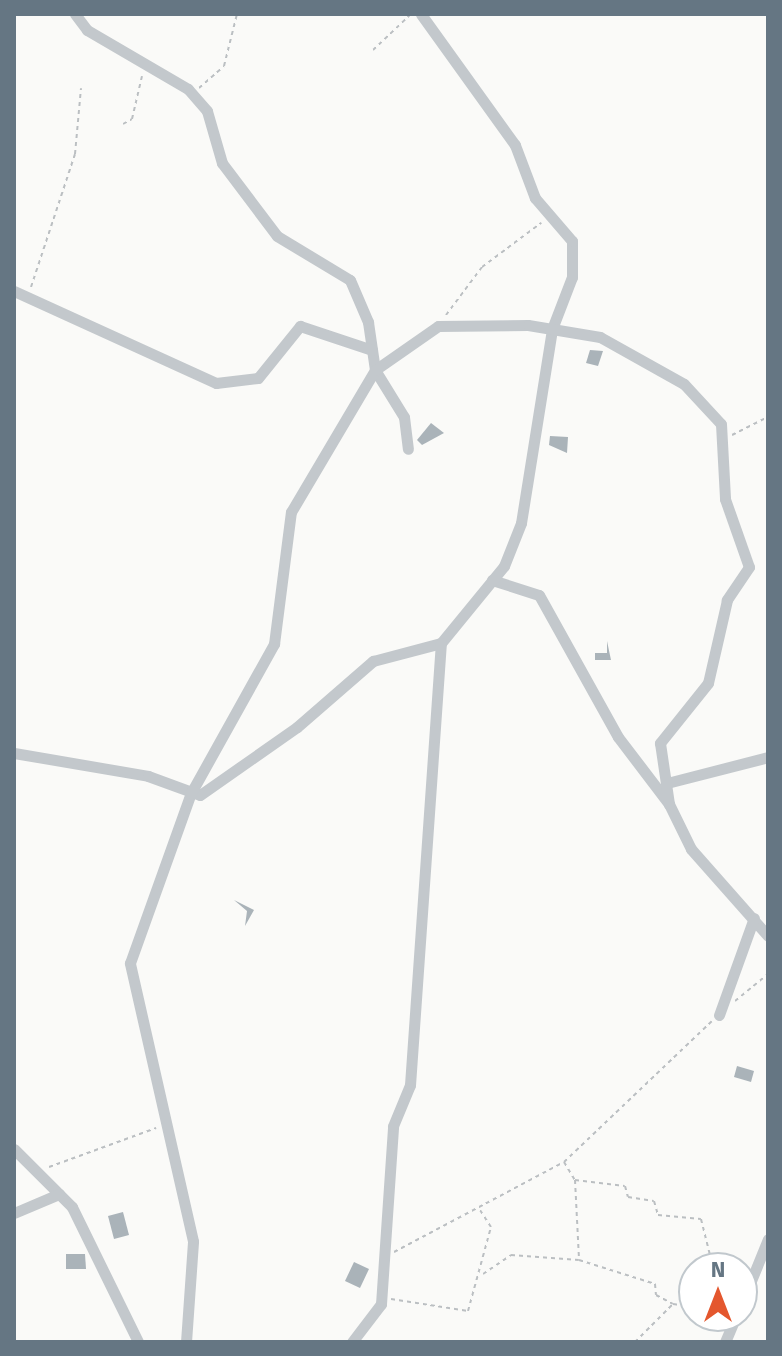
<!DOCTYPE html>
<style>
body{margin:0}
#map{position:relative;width:782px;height:1356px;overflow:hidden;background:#fafaf8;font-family:"Fira Sans",sans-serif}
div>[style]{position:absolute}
.building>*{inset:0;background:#aab3b9}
.path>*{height:2px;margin-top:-1px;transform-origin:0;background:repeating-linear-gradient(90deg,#bbbfc2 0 4px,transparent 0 8px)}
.minor>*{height:11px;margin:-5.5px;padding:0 5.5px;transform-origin:5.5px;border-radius:5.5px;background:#c3c8cc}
span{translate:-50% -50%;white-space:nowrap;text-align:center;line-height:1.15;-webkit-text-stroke:8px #fff;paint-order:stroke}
.frame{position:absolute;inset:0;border:16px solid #657683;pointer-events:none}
.north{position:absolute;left:678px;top:1252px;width:80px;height:80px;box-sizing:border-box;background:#fff;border:2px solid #c1c8cd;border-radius:50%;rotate:0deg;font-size:22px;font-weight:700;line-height:32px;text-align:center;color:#657683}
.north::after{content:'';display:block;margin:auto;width:28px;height:36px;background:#e4572e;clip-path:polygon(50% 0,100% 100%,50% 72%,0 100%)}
</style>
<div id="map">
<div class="building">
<div style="clip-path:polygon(590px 350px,603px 351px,598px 366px,586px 363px)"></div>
<div style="clip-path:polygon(431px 423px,444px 433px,422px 445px,417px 440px)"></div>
<div style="clip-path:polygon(550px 436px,568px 437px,567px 453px,549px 445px)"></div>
<div style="clip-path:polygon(607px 641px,611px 660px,595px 660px,595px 653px,607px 653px)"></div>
<div style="clip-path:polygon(234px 900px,254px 910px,245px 926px,247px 911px)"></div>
<div style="clip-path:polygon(737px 1066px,754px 1071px,751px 1082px,734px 1077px)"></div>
<div style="clip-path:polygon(123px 1212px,129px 1235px,114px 1239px,108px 1216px)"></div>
<div style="clip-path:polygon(66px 1254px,85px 1254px,86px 1269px,66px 1269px)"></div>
<div style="clip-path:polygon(354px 1262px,369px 1269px,360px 1288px,345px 1281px)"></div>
</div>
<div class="path">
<div style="left:373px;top:50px;width:50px;rotate:-43.4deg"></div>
<div style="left:199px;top:88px;width:33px;rotate:-41deg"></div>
<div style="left:224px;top:66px;width:54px;rotate:-76deg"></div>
<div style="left:123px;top:124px;width:10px;rotate:-29deg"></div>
<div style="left:132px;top:119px;width:44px;rotate:-76.9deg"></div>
<div style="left:31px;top:287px;width:140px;rotate:-71.7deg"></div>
<div style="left:75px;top:154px;width:66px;rotate:-84.8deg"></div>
<div style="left:446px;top:315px;width:60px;rotate:-53.1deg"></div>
<div style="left:482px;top:267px;width:74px;rotate:-36.7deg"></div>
<div style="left:732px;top:435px;width:40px;rotate:-26.6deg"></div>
<div style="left:735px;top:1001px;width:43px;rotate:-39.3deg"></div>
<div style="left:564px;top:1162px;width:21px;rotate:59deg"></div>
<div style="left:575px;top:1180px;width:79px;rotate:87.1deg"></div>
<div style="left:49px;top:1167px;width:114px;rotate:-20deg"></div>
<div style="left:575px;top:1180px;width:50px;rotate:6.8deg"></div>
<div style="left:625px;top:1186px;width:11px;rotate:75deg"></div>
<div style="left:628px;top:1197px;width:26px;rotate:9deg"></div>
<div style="left:654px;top:1201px;width:15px;rotate:74deg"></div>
<div style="left:658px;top:1215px;width:43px;rotate:5.3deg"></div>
<div style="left:701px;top:1219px;width:41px;rotate:76deg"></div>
<div style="left:711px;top:1259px;width:28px;rotate:19deg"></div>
<div style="left:394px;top:1252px;width:192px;rotate:-27.9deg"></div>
<div style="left:564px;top:1162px;width:204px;rotate:-43.6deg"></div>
<div style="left:483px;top:1274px;width:34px;rotate:-34deg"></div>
<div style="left:511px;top:1255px;width:68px;rotate:4.2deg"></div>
<div style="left:579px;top:1260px;width:80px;rotate:17.5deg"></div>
<div style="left:655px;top:1284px;width:11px;rotate:85deg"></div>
<div style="left:656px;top:1295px;width:19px;rotate:28deg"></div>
<div style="left:391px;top:1299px;width:78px;rotate:8.9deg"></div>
<div style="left:468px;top:1311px;width:87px;rotate:-74.7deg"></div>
<div style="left:491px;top:1227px;width:20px;rotate:-123deg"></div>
<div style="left:635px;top:1342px;width:54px;rotate:-45deg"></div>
<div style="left:673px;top:1304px;width:21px;rotate:8deg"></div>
</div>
<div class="minor">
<div style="left:75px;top:14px;width:20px;rotate:53deg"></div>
<div style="left:87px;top:30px;width:117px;rotate:30.3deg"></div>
<div style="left:188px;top:89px;width:29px;rotate:49deg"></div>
<div style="left:207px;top:111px;width:54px;rotate:73.9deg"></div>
<div style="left:222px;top:163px;width:91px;rotate:53deg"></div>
<div style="left:277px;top:236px;width:85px;rotate:31.1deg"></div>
<div style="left:350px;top:280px;width:46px;rotate:66.8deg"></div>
<div style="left:368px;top:322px;width:49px;rotate:81.7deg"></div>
<div style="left:375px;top:370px;width:55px;rotate:58.3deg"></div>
<div style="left:404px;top:417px;width:32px;rotate:83deg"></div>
<div style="left:14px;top:291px;width:222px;rotate:24.5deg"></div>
<div style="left:216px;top:383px;width:42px;rotate:-6.8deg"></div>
<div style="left:258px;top:378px;width:67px;rotate:-51.1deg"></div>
<div style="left:300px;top:326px;width:76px;rotate:18.4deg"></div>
<div style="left:492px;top:580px;width:49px;rotate:17.7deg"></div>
<div style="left:539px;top:595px;width:162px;rotate:60.9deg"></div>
<div style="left:618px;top:737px;width:84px;rotate:52.7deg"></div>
<div style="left:669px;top:804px;width:50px;rotate:63.9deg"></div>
<div style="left:691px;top:849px;width:116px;rotate:48.5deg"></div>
<div style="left:14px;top:753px;width:136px;rotate:9.7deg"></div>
<div style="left:148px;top:776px;width:55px;rotate:20.1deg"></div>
<div style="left:200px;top:795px;width:118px;rotate:-35deg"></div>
<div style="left:297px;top:727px;width:101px;rotate:-41deg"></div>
<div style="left:373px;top:661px;width:70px;rotate:-14.8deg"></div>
<div style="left:441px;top:643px;width:99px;rotate:-50.7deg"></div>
<div style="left:504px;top:566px;width:46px;rotate:-68.4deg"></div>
<div style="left:521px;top:523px;width:196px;rotate:-80.9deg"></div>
<div style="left:552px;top:329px;width:56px;rotate:-69deg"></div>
<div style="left:572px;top:277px;width:36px;rotate:-90deg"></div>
<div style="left:572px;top:241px;width:57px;rotate:-130.7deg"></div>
<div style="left:535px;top:198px;width:57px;rotate:-110.7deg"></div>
<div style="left:515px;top:145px;width:161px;rotate:-125.7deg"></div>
<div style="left:667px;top:783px;width:104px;rotate:-14.4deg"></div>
<div style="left:719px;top:1015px;width:103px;rotate:-70.2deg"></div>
<div style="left:14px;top:1149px;width:82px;rotate:45deg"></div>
<div style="left:72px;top:1207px;width:150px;rotate:63.9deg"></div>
<div style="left:14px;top:1213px;width:49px;rotate:-22.9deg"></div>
<div style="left:742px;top:1303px;width:69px;rotate:-67.9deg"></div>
<div style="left:186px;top:1342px;width:101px;rotate:-86deg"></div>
<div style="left:193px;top:1241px;width:285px;rotate:-102.8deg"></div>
<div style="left:130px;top:963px;width:181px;rotate:-70.3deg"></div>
<div style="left:191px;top:793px;width:171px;rotate:-60.9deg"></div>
<div style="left:274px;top:644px;width:133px;rotate:-82.7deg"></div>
<div style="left:291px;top:512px;width:165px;rotate:-59.4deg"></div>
<div style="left:375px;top:370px;width:77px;rotate:-34.9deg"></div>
<div style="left:438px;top:326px;width:90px;rotate:-0.6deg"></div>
<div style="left:528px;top:325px;width:73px;rotate:9.5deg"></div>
<div style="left:600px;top:337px;width:96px;rotate:29.2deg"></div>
<div style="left:684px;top:384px;width:54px;rotate:47.2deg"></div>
<div style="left:721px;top:424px;width:75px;rotate:86.9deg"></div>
<div style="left:725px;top:499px;width:72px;rotate:70.6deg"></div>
<div style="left:749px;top:567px;width:40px;rotate:124deg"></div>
<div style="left:727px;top:600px;width:85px;rotate:102.9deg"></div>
<div style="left:708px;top:683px;width:77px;rotate:128.7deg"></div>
<div style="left:660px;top:743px;width:62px;rotate:81.6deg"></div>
<div style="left:352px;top:1342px;width:48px;rotate:-52.7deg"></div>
<div style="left:381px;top:1304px;width:178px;rotate:-86.1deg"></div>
<div style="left:393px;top:1126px;width:44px;rotate:-67.5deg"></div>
<div style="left:410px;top:1085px;width:443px;rotate:-86deg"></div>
<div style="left:725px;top:1342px;width:28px;rotate:-67deg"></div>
</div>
<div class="frame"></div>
<div class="north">N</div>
</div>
